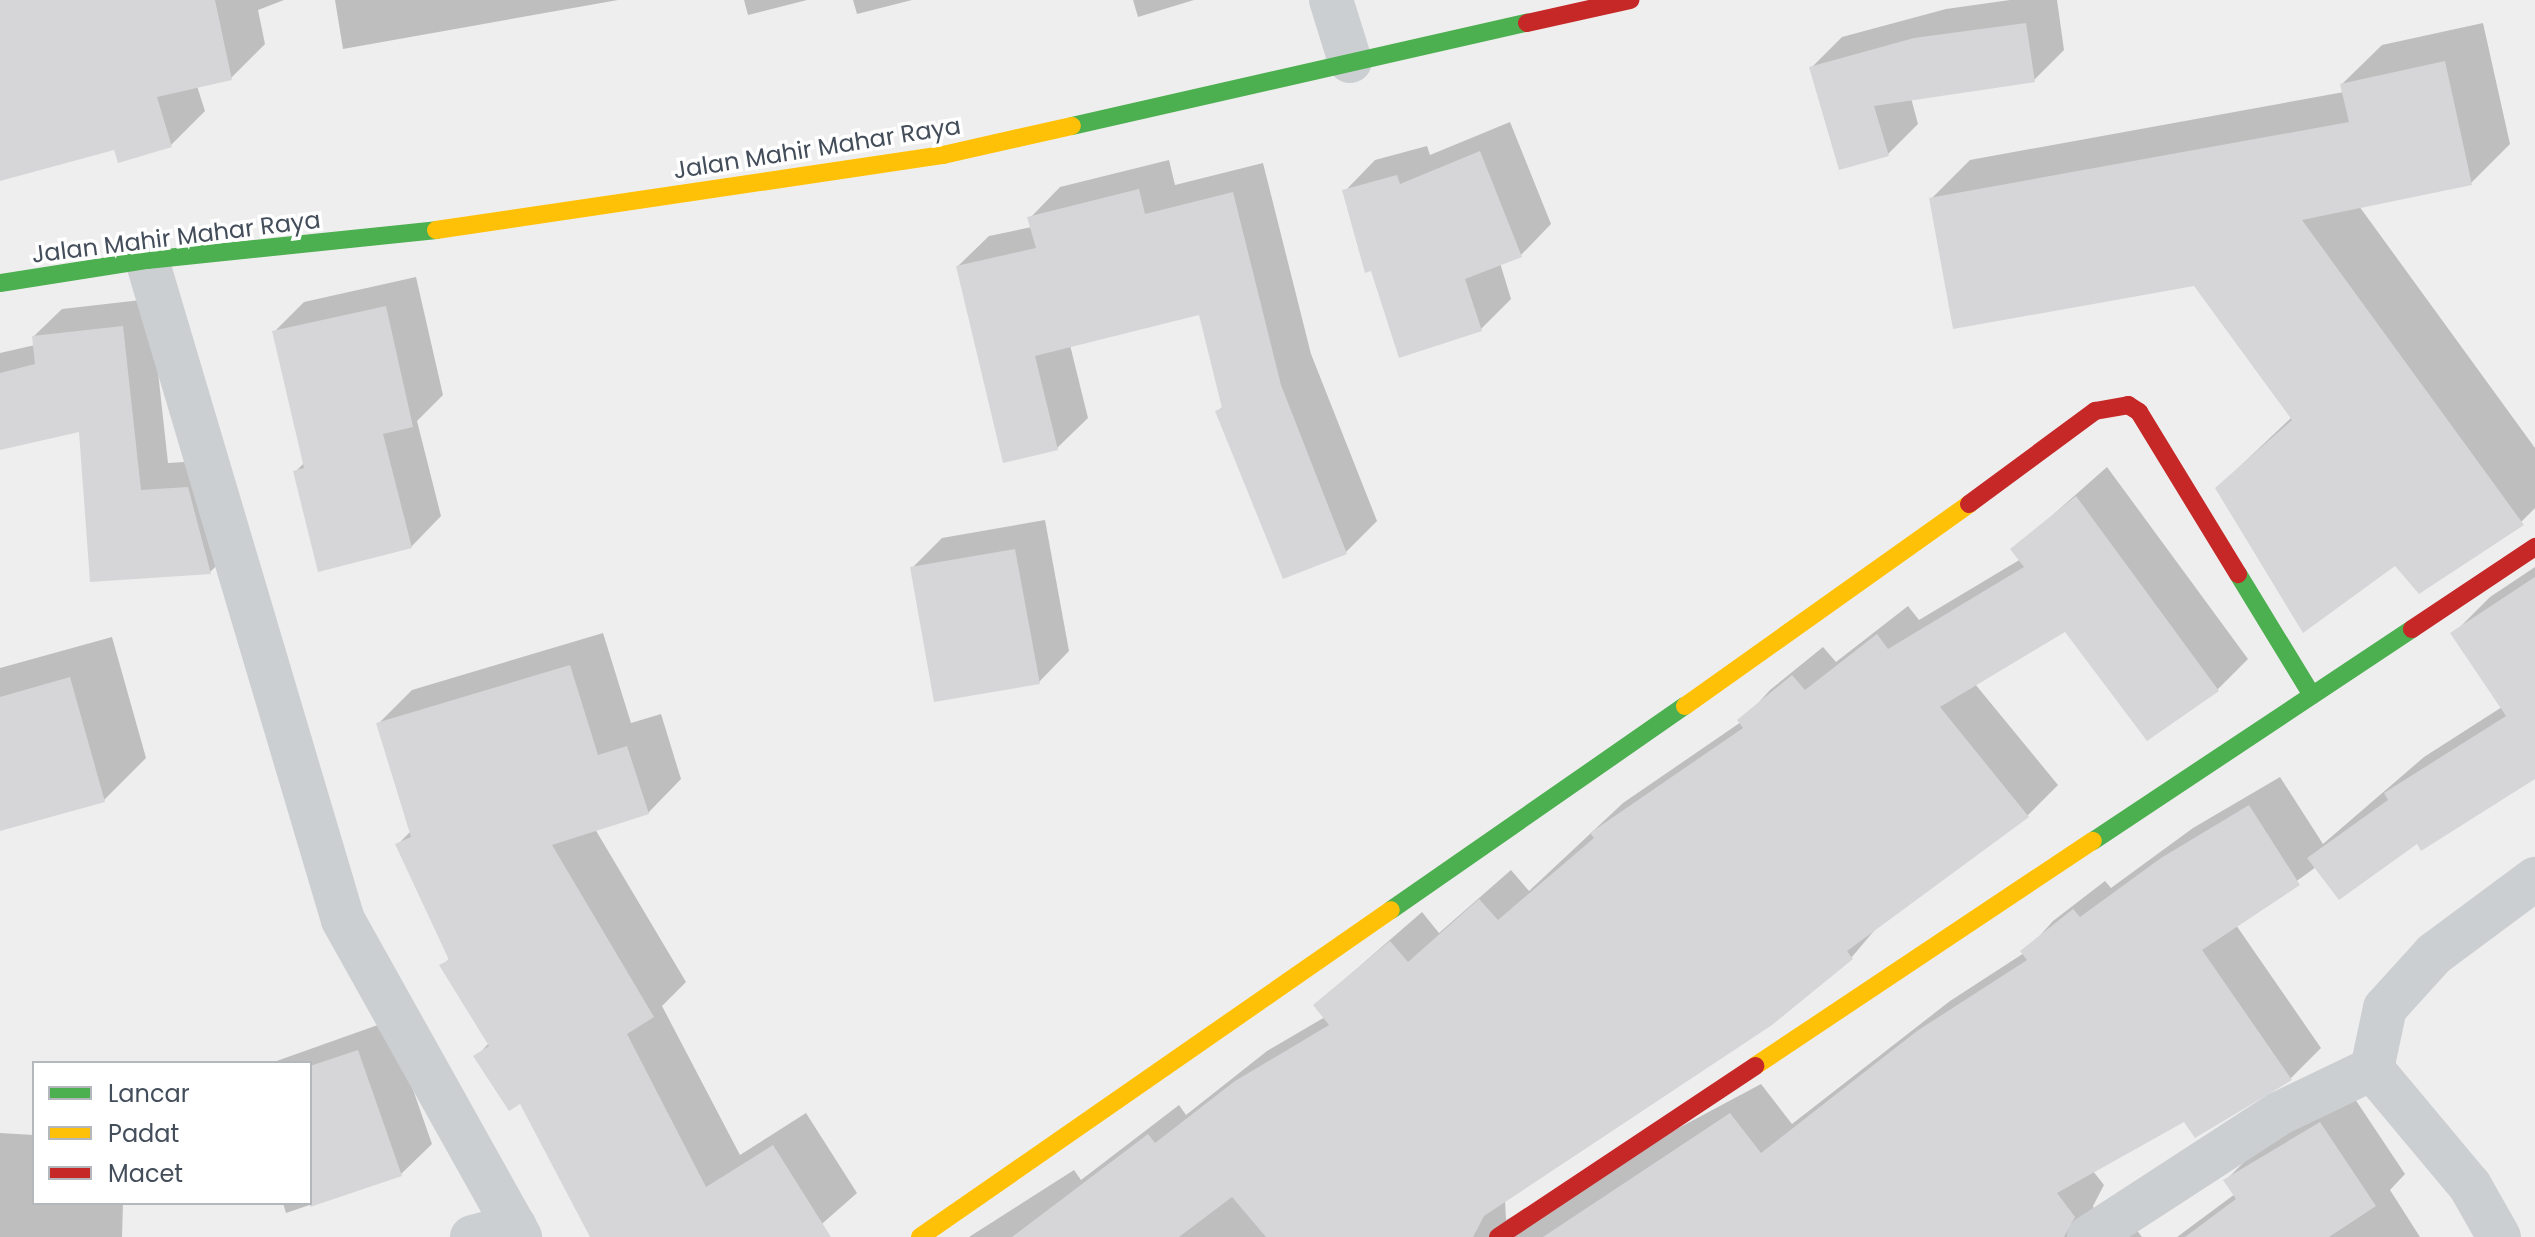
<!DOCTYPE html>
<style>
body{margin:0}
#map{position:relative;width:2535px;height:1237px;overflow:hidden;background:#efeeee;font-family:Poppins,sans-serif}
div>[style]{position:absolute}
.shadow>*{inset:0;background:#0003}
.building>*{inset:0;background:#d6d6d8}
.street>*{height:44px;margin:-22px;padding:0 22px;transform-origin:22px;border-radius:22px;background:#cccfd1}
.fast>*{height:18px;margin:-9px;padding:0 9px;transform-origin:9px;border-radius:9px;background:#4caf50}
.slow>*{height:18px;margin:-9px;padding:0 9px;transform-origin:9px;border-radius:9px;background:#ffc107}
.jam>*{height:18px;margin:-9px;padding:0 9px;transform-origin:9px;border-radius:9px;background:#c62828}
span{translate:-50% -50%;white-space:nowrap;text-align:center;line-height:1.15;-webkit-text-stroke:7px #fff;paint-order:stroke}
.street-label{font-size:24px;color:#444e5b}
.legend{position:absolute;left:32px;top:1061px;width:280px;height:144px;box-sizing:border-box;background:#fff;border:2px solid #b4b8bd;margin:0;padding:10px 14px;list-style:none;font-size:24px;color:#444e5b}
.legend li{display:flex;align-items:center;gap:16px;height:40px}
.legend b{width:40px;border:2px solid #b4b8bd}
</style>
<div id="map">
<div class="shadow">
<div style="clip-path:polygon(0 0,284px 0,258px 10px,265px 44px,231px 78px,197px 86px,205px 111px,171px 145px,115px 148px,0 167px)"></div>
<div style="clip-path:polygon(335px 0,618px 0,343px 49px)"></div>
<div style="clip-path:polygon(744px 0,807px 0,748px 15px)"></div>
<div style="clip-path:polygon(853px 0,912px 0,857px 14px)"></div>
<div style="clip-path:polygon(1133px 0,1194px 0,1138px 17px)"></div>
<div style="clip-path:polygon(2010px 0,2057px 0,2064px 50px,2034px 80px,1911px 98px,1918px 124px,1888px 154px,1812px 67px,1842px 37px,1946px 9px)"></div>
<div style="clip-path:polygon(2483px 23px,2510px 144px,2471px 183px,2359px 206px,2535px 448px,2535px 508px,2521px 522px,2396px 563px,2217px 488px,2292px 417px,2195px 283px,1931px 199px,1970px 160px,2344px 92px,2342px 84px,2382px 45px)"></div>
<div style="clip-path:polygon(1510px 122px,1551px 224px,1521px 255px,1500px 263px,1511px 299px,1481px 329px,1345px 191px,1375px 160px,1427px 146px,1430px 155px)"></div>
<div style="clip-path:polygon(1169px 160px,1175px 185px,1263px 163px,1311px 354px,1377px 521px,1346px 552px,1284px 576px,1217px 412px,1224px 405px,1201px 312px,1070px 345px,1088px 418px,1057px 448px,958px 266px,989px 236px,1032px 227px,1030px 218px,1060px 187px)"></div>
<div style="clip-path:polygon(416px 277px,443px 395px,417px 421px,441px 516px,411px 547px,295px 472px,304px 463px,274px 332px,304px 302px)"></div>
<div style="clip-path:polygon(150px 299px,168px 463px,216px 460px,238px 545px,210px 572px,81px 429px,0 448px,0 353px,35px 345px,34px 336px,62px 309px)"></div>
<div style="clip-path:polygon(2107px 467px,2248px 659px,2218px 689px,2147px 739px,2065px 629px,1975px 684px,2058px 785px,2028px 815px,1879px 925px,1851px 958px,1505px 1200px,1506px 1220px,1761px 1084px,1792px 1124px,1950px 1001px,2024px 953px,2053px 921px,2105px 881px,2111px 888px,2193px 828px,2280px 777px,2323px 844px,2424px 757px,2502px 707px,2453px 634px,2490px 597px,2535px 567px,2535px 777px,2417px 842px,2316px 867px,2236px 925px,2321px 1048px,2291px 1078px,2196px 1136px,2185px 1119px,2093px 1171px,2104px 1185px,2093px 1206px,2097px 1220px,2135px 1228px,2142px 1237px,969px 1237px,1074px 1170px,1081px 1180px,1179px 1105px,1186px 1115px,1267px 1051px,1325px 1017px,1315px 1005px,1422px 912px,1439px 933px,1511px 870px,1529px 891px,1623px 803px,1741px 722px,1770px 690px,1823px 647px,1836px 662px,1908px 606px,1919px 620px,2021px 559px,2013px 550px)"></div>
<div style="clip-path:polygon(1045px 520px,1069px 651px,1039px 682px,912px 568px,942px 538px)"></div>
<div style="clip-path:polygon(603px 633px,631px 723px,661px 714px,681px 779px,648px 813px,595px 829px,686px 982px,662px 1006px,740px 1155px,806px 1113px,857px 1193px,807px 1237px,592px 1237px,521px 1101px,476px 1057px,489px 1043px,442px 966px,450px 958px,397px 845px,411px 831px,378px 724px,412px 690px)"></div>
<div style="clip-path:polygon(112px 637px,146px 758px,104px 800px,0 829px,0 668px)"></div>
<div style="clip-path:polygon(389px 1021px,432px 1144px,401px 1174px,286px 1213px,283px 1203px,310px 1203px,310px 1063px,271px 1063px)"></div>
<div style="clip-path:polygon(2351px 1093px,2405px 1174px,2390px 1190px,2420px 1237px,2177px 1237px,2235px 1194px,2226px 1180px,2256px 1150px)"></div>
<div style="clip-path:polygon(0 1133px,34px 1135px,34px 1203px,123px 1203px,122px 1237px,0 1237px)"></div>
</div>
<div class="building">
<div style="clip-path:polygon(0 0,215px 0,232px 80px,157px 97px,172px 147px,118px 163px,114px 150px,0 181px)"></div>
<div style="clip-path:polygon(2026px 23px,2035px 82px,1874px 106px,1889px 156px,1839px 170px,1809px 67px,1914px 38px)"></div>
<div style="clip-path:polygon(2445px 61px,2472px 185px,2302px 220px,2524px 525px,2419px 594px,2395px 566px,2303px 633px,2215px 488px,2292px 420px,2194px 286px,1953px 329px,1929px 198px,2349px 122px,2340px 84px)"></div>
<div style="clip-path:polygon(1480px 151px,1522px 257px,1465px 279px,1482px 331px,1399px 358px,1371px 271px,1365px 273px,1342px 190px,1397px 175px,1400px 184px)"></div>
<div style="clip-path:polygon(1139px 189px,1145px 214px,1233px 192px,1281px 385px,1347px 554px,1283px 579px,1215px 411px,1222px 408px,1199px 315px,1035px 356px,1058px 450px,1003px 463px,956px 266px,1036px 248px,1027px 217px)"></div>
<div style="clip-path:polygon(386px 306px,413px 427px,383px 434px,412px 548px,318px 572px,293px 471px,304px 468px,272px 331px)"></div>
<div style="clip-path:polygon(123px 326px,141px 490px,188px 487px,211px 574px,90px 582px,79px 432px,0 450px,0 373px,35px 364px,32px 336px)"></div>
<div style="clip-path:polygon(2076px 496px,2219px 691px,2147px 741px,2065px 632px,1940px 707px,2029px 817px,1847px 951px,1853px 959px,1772px 1025px,1484px 1216px,1473px 1237px,1266px 1237px,1232px 1197px,1179px 1237px,1012px 1237px,1148px 1134px,1155px 1143px,1235px 1081px,1329px 1025px,1313px 1005px,1390px 941px,1408px 962px,1479px 899px,1498px 920px,1594px 838px,1590px 833px,1743px 728px,1737px 720px,1792px 675px,1805px 690px,1877px 634px,1888px 649px,2024px 567px,2010px 549px)"></div>
<div style="clip-path:polygon(1015px 549px,1040px 684px,934px 702px,910px 567px)"></div>
<div style="clip-path:polygon(2535px 577px,2535px 779px,2421px 851px,2417px 844px,2339px 900px,2307px 858px,2388px 800px,2384px 793px,2506px 716px,2450px 633px)"></div>
<div style="clip-path:polygon(570px 665px,598px 755px,627px 746px,649px 814px,552px 845px,654px 1017px,627px 1034px,706px 1187px,773px 1145px,831px 1237px,590px 1237px,520px 1104px,509px 1111px,473px 1056px,489px 1046px,439px 965px,449px 960px,395px 844px,411px 837px,376px 723px)"></div>
<div style="clip-path:polygon(70px 677px,105px 802px,0 831px,0 697px)"></div>
<div style="clip-path:polygon(2249px 805px,2300px 885px,2202px 950px,2292px 1080px,2195px 1138px,2184px 1122px,2057px 1193px,2075px 1217px,2064px 1237px,1543px 1237px,1730px 1113px,1761px 1153px,1917px 1031px,2027px 960px,2020px 951px,2073px 909px,2080px 917px,2161px 858px)"></div>
<div style="clip-path:polygon(358px 1050px,402px 1176px,310px 1207px,310px 1066px)"></div>
<div style="clip-path:polygon(2320px 1122px,2376px 1206px,2329px 1237px,2185px 1237px,2236px 1199px,2223px 1180px)"></div>
</div>
<div class="street">
<div style="left:1331px;top:0;width:64px;rotate:72.7deg"></div>
<div style="left:147px;top:260px;width:688px;rotate:73.46deg"></div>
<div style="left:343px;top:920px;width:363px;rotate:60.8deg"></div>
<div style="left:472px;top:1237px;width:44px;rotate:-14.3deg"></div>
<div style="left:2089px;top:1237px;width:228px;rotate:-33deg"></div>
<div style="left:2280px;top:1113px;width:102px;rotate:-25.6deg"></div>
<div style="left:2499px;top:1237px;width:59px;rotate:-119.6deg"></div>
<div style="left:2470px;top:1186px;width:153px;rotate:-129.9deg"></div>
<div style="left:2372px;top:1069px;width:62px;rotate:-78deg"></div>
<div style="left:2385px;top:1008px;width:73px;rotate:-47.8deg"></div>
<div style="left:2434px;top:954px;width:126px;rotate:-36.6deg"></div>
</div>
<div class="fast">
<div style="left:1072px;top:126px;width:467px;rotate:-12.8deg"></div>
<div style="left:0;top:283px;width:149px;rotate:-8.9deg"></div>
<div style="left:147px;top:260px;width:291px;rotate:-5.9deg"></div>
<div style="left:2238px;top:574px;width:142px;rotate:58.6deg"></div>
<div style="left:2093px;top:841px;width:383px;rotate:-33.6deg"></div>
<div style="left:1391px;top:910px;width:358px;rotate:-34.8deg"></div>
</div>
<div class="slow">
<div style="left:436px;top:230px;width:513px;rotate:-8.41deg"></div>
<div style="left:943px;top:155px;width:132px;rotate:-12.7deg"></div>
<div style="left:1685px;top:706px;width:349px;rotate:-35.4deg"></div>
<div style="left:1755px;top:1066px;width:406px;rotate:-33.7deg"></div>
<div style="left:920px;top:1237px;width:573px;rotate:-34.77deg"></div>
</div>
<div class="jam">
<div style="left:1527px;top:23px;width:106px;rotate:-12.6deg"></div>
<div style="left:1969px;top:504px;width:157px;rotate:-36.4deg"></div>
<div style="left:2095px;top:411px;width:34px;rotate:-10deg"></div>
<div style="left:2128px;top:405px;width:13px;rotate:32deg"></div>
<div style="left:2139px;top:412px;width:190px;rotate:58.6deg"></div>
<div style="left:2412px;top:629px;width:148px;rotate:-33.7deg"></div>
<div style="left:1498px;top:1237px;width:309px;rotate:-33.6deg"></div>
</div>
<div class="street-label">
<span style="left:817px;top:148px;rotate:-9deg">Jalan Mahir Mahar Raya</span>
<span style="left:176px;top:237px;rotate:-7deg">Jalan Mahir Mahar Raya</span>
</div>
<ul class="legend">
<li><b style="height:10px;background:#4caf50"></b>Lancar</li>
<li><b style="height:10px;background:#ffc107"></b>Padat</li>
<li><b style="height:10px;background:#c62828"></b>Macet</li>
</ul>
</div>
